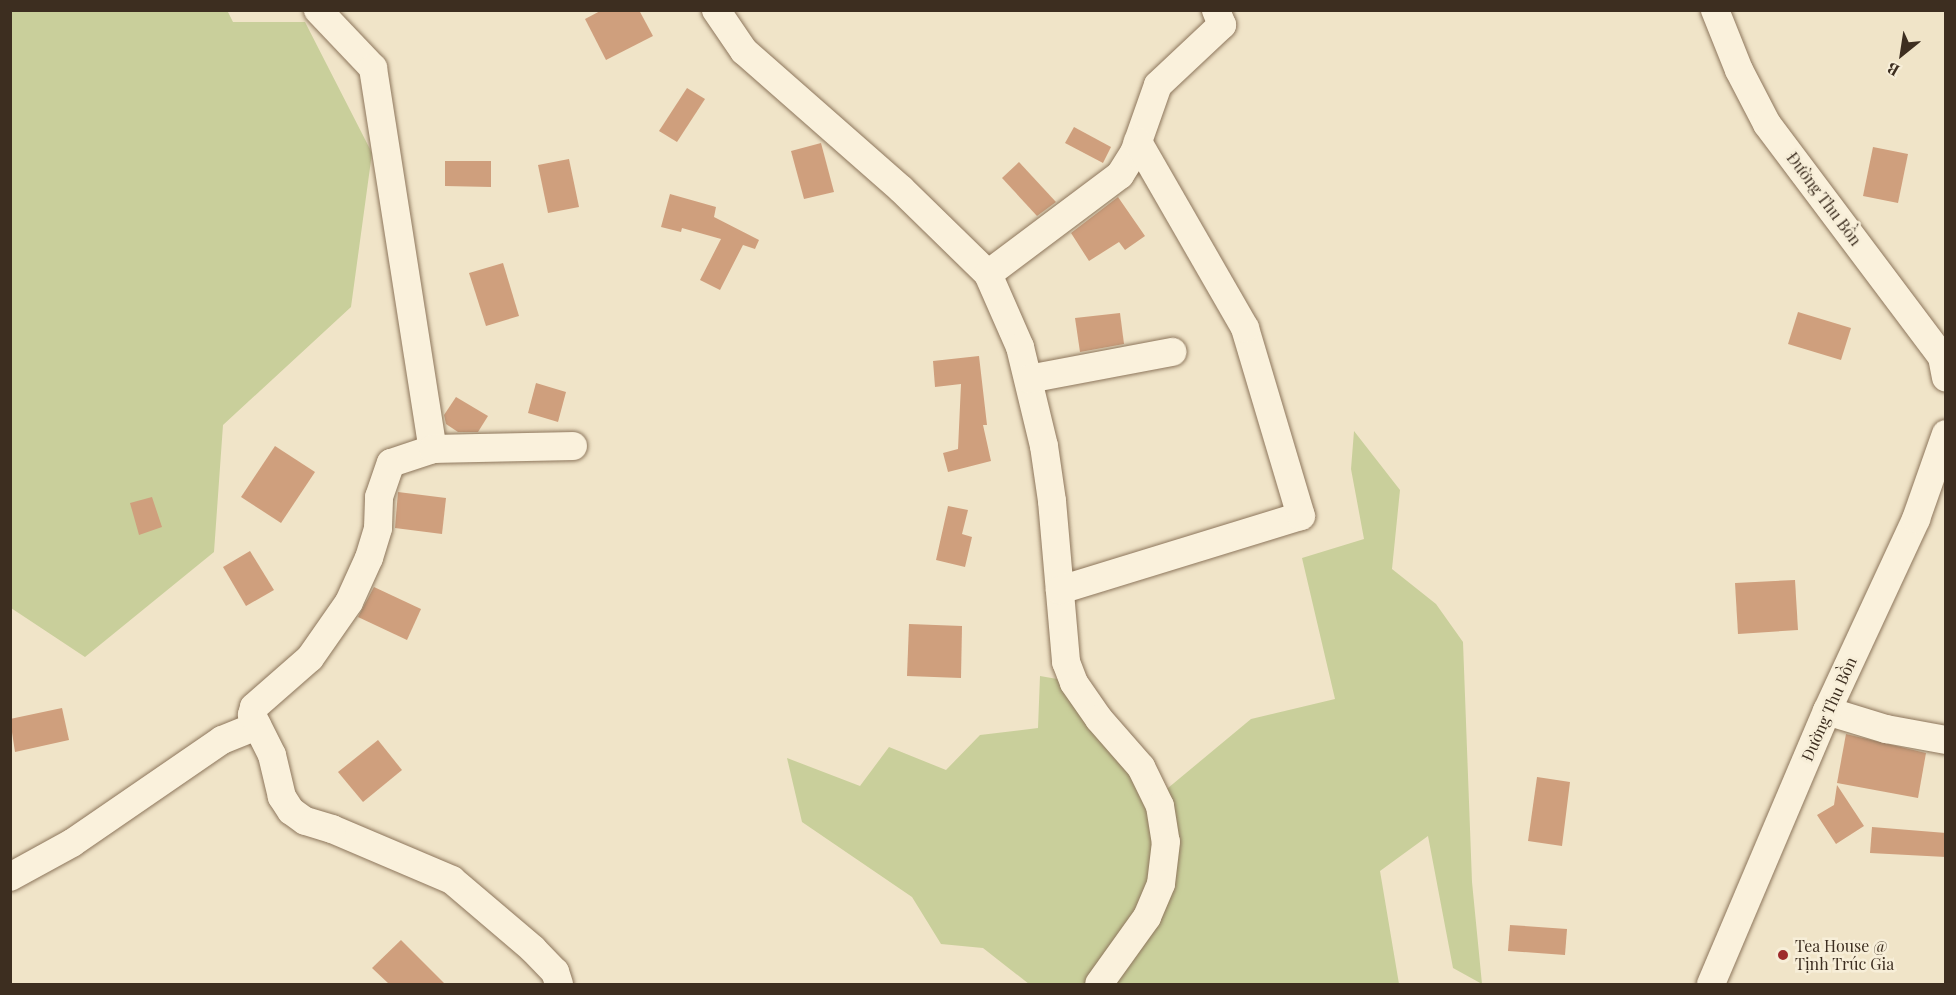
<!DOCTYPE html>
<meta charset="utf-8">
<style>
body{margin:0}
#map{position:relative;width:1956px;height:995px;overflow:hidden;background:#f0e4c8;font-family:"Playfair Display",serif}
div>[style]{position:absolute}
.green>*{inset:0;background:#c9cf9b}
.building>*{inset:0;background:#cf9f7d}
.roads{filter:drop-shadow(0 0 2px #8d765c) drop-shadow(0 0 2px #8d765c)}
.minor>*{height:28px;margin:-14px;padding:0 14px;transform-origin:14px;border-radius:14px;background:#faf1dc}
.dots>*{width:16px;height:16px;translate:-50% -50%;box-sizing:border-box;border:3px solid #f7eed8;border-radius:50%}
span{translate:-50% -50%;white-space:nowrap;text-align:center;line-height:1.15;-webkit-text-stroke:5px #f7eed8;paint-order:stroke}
.street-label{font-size:16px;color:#3d2e20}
.poi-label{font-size:16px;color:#3d2e20}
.left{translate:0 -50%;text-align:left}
.frame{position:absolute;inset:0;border:12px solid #3d2e20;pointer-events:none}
.north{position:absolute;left:1872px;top:24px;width:60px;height:60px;-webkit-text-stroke:4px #f7eed8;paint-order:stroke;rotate:210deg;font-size:16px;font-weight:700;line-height:24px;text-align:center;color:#3d2e20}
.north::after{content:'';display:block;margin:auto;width:21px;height:27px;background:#3d2e20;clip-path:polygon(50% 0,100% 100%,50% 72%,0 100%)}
</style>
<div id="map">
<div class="green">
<div style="clip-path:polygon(227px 10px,233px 22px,305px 22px,372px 153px,351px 307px,223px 425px,214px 552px,85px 657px,11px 608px,10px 11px)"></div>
<div style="clip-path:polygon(1354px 431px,1400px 490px,1392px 569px,1436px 604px,1463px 642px,1472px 882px,1482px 984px,1453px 968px,1428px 836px,1380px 871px,1399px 984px,1029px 984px,983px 948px,941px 944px,912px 897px,802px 822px,787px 758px,860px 786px,889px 747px,946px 770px,980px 735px,1038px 728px,1040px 676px,1080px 683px,1162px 793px,1251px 719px,1335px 699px,1302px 558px,1364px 539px,1351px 469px)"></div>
</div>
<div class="building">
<div style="clip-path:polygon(602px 10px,639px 10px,653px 36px,606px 60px,585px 19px)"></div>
<div style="clip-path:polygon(687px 88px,705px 99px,677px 142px,659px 131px)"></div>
<div style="clip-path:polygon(1074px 127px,1111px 147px,1103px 163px,1065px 143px)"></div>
<div style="clip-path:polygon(821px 143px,834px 192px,804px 199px,791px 151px)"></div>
<div style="clip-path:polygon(1873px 147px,1908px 154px,1898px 203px,1863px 196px)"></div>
<div style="clip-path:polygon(569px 159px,579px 207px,548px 213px,538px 165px)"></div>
<div style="clip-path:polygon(445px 161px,491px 161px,491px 187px,445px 186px)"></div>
<div style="clip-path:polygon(1019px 162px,1056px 202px,1037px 216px,1002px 178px)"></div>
<div style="clip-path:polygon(670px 194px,716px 207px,714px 217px,759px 240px,755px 249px,743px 245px,720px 290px,700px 280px,721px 239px,682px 228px,681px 232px,661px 227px)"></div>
<div style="clip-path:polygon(1118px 197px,1145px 236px,1125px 250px,1119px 242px,1089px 261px,1071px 233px)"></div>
<div style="clip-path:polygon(503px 263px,519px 316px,486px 326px,469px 273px)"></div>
<div style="clip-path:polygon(1798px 312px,1851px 328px,1841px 360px,1788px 344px)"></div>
<div style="clip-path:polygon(1120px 313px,1124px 344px,1080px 352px,1075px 318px)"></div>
<div style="clip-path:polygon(979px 356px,987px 425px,983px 425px,991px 461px,948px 472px,943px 453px,958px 449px,961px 384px,935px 387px,933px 361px)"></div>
<div style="clip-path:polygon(536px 383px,566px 392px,558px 422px,528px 413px)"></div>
<div style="clip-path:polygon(456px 397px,488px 416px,478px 432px,458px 432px,446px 424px,444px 415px)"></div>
<div style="clip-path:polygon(275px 446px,315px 472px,281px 523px,241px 497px)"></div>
<div style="clip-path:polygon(398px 492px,446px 498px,442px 534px,395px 528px)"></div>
<div style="clip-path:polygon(152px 497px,162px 527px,139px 535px,130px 503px)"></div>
<div style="clip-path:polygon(948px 506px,968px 510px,962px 534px,972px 537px,965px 567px,936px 560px)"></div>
<div style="clip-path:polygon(250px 551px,274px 590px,246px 606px,223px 567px)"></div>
<div style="clip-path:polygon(1795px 580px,1798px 630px,1738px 634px,1735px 583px)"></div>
<div style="clip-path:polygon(374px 587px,421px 609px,407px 640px,358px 617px)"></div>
<div style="clip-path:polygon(909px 624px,962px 626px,961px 678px,907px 676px)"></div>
<div style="clip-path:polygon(62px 708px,69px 740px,15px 752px,10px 719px)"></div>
<div style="clip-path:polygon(1846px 734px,1926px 753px,1918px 798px,1837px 783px)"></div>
<div style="clip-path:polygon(378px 740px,402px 770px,363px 802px,338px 772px)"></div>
<div style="clip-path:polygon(1537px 777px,1570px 782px,1562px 846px,1528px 841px)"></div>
<div style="clip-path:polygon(1837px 785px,1864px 826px,1836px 844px,1817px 815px,1834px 805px)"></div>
<div style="clip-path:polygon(1872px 827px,1946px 833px,1946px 857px,1870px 853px)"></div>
<div style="clip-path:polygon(1510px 925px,1567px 929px,1565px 955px,1508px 951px)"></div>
<div style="clip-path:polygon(401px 940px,445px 984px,389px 984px,372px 968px)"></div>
</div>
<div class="roads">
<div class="minor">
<div style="left:318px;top:10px;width:80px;rotate:46.5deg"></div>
<div style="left:373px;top:68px;width:386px;rotate:81.1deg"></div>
<div style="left:716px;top:10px;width:50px;rotate:55.7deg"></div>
<div style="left:744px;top:51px;width:209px;rotate:41.3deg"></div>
<div style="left:901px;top:189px;width:122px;rotate:44.3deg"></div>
<div style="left:988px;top:274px;width:80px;rotate:66.3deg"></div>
<div style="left:1020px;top:347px;width:102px;rotate:76.4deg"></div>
<div style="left:1044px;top:446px;width:56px;rotate:81.7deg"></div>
<div style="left:1052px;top:501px;width:162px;rotate:85deg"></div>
<div style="left:1066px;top:662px;width:22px;rotate:69deg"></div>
<div style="left:1074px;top:683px;width:44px;rotate:55.2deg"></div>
<div style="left:1099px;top:719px;width:64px;rotate:48.8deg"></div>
<div style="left:1141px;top:767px;width:43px;rotate:64deg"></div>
<div style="left:1160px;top:806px;width:36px;rotate:81deg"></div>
<div style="left:1166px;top:842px;width:42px;rotate:96.8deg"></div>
<div style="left:1161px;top:884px;width:36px;rotate:113deg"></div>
<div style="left:1147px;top:917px;width:82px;rotate:125.6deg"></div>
<div style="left:1715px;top:10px;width:65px;rotate:68.2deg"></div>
<div style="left:1739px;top:70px;width:61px;rotate:62.6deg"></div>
<div style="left:1767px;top:124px;width:291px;rotate:53.1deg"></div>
<div style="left:1942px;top:357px;width:21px;rotate:79deg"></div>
<div style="left:988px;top:274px;width:165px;rotate:-36.9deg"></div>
<div style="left:1120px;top:175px;width:26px;rotate:-58deg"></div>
<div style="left:1134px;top:153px;width:72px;rotate:-70.6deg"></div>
<div style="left:1158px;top:85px;width:88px;rotate:-43.2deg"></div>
<div style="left:1222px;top:25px;width:16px;rotate:-112deg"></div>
<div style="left:1029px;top:379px;width:146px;rotate:-10.7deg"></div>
<div style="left:1060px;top:590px;width:252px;rotate:-17.1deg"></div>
<div style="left:1301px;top:516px;width:196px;rotate:-106.6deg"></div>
<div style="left:1245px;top:328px;width:215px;rotate:-119.9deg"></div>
<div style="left:1827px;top:711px;width:62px;rotate:17deg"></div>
<div style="left:1886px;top:729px;width:61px;rotate:10.4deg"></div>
<div style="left:10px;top:877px;width:71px;rotate:-28.7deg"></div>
<div style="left:72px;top:843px;width:182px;rotate:-34.5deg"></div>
<div style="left:222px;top:740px;width:38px;rotate:-22deg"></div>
<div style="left:559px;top:984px;width:13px;rotate:-108deg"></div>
<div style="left:555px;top:972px;width:32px;rotate:-134deg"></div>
<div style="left:533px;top:949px;width:106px;rotate:-139.6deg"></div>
<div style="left:452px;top:880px;width:130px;rotate:-157deg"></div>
<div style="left:332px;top:829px;width:28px;rotate:-163deg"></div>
<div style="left:305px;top:821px;width:17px;rotate:-144deg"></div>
<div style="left:291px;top:811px;width:17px;rotate:-123deg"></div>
<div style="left:282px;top:797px;width:43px;rotate:-103.4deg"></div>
<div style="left:272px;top:755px;width:45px;rotate:-116.6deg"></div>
<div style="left:252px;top:715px;width:8px;rotate:-76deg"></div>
<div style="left:254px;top:707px;width:74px;rotate:-41.2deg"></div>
<div style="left:310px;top:658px;width:68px;rotate:-55.1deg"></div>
<div style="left:349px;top:602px;width:48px;rotate:-65.6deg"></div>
<div style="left:369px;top:558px;width:31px;rotate:-73deg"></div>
<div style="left:378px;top:528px;width:31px;rotate:-88deg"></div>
<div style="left:379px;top:497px;width:36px;rotate:-71deg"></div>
<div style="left:391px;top:463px;width:44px;rotate:-18.4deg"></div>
<div style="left:433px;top:449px;width:140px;rotate:-1.2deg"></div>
<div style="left:1711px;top:984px;width:297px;rotate:-67deg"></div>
<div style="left:1827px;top:711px;width:212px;rotate:-65.1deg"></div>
<div style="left:1916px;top:519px;width:90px;rotate:-70.6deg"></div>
</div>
</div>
<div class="dots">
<div style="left:1783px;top:955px;background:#9e2a2b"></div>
</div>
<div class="street-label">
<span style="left:1824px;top:199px;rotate:53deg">Đường Thu Bồn</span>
<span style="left:1829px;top:709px;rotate:-66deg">Đường Thu Bồn</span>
</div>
<div class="poi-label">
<span class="left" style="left:1795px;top:955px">Tea House @<br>Tịnh Trúc Gia</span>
</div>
<div class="frame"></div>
<div class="north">B</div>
</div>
